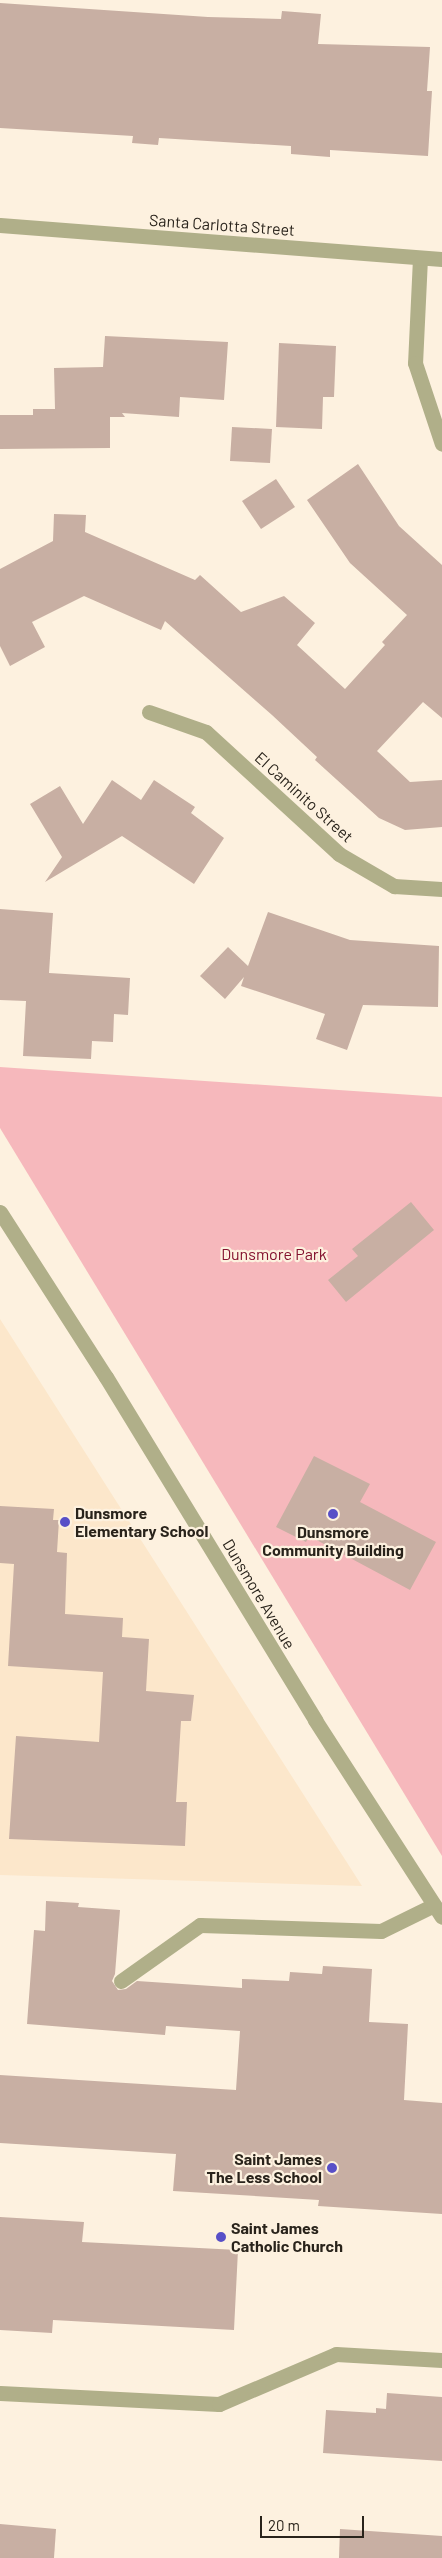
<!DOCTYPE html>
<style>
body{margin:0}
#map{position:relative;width:442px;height:2558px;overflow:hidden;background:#fdf1df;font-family:Barlow,sans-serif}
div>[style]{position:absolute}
.built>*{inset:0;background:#fce7cb}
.green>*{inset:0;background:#f6b8bc}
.building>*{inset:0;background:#c8afa3}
.service>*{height:15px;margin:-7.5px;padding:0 7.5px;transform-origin:7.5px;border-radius:7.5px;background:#b0af89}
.minor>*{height:15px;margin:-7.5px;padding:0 7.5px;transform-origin:7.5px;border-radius:7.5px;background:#b0af89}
.tertiary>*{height:15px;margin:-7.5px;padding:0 7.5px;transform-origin:7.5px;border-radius:7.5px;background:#b0af89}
.dots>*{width:14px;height:14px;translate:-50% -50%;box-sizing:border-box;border:2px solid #fdf1df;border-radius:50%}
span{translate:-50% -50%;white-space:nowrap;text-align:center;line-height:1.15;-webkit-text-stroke:4.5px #fdf1df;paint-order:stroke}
.street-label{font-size:16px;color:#29231b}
.park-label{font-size:16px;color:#84122f}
.poi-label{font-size:16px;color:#29231b;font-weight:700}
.left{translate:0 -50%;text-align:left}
.right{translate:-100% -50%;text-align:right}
.scale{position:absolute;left:260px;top:2516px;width:104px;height:22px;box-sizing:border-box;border:2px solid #29231b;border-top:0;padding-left:6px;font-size:15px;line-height:18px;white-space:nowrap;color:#29231b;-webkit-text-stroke:4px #fdf1df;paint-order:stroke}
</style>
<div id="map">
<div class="built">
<div style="clip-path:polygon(0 1319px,259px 1725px,362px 1886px,0 1875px)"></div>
</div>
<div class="green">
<div style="clip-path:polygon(0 1067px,442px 1097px,442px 1856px,0 1128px)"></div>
</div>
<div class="building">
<div style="clip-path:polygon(0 3px,208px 17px,281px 19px,282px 11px,321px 14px,318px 44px,430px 47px,427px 91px,432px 91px,428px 156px,330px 150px,330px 157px,291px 154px,291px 146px,159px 138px,158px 145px,132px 143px,133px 136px,0 128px)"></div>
<div style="clip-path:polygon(105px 336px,228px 342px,224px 400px,180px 397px,179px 417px,122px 413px,125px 417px,110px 417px,110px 448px,0 449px,0 415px,33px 415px,33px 409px,55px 409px,54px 368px,103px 367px)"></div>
<div style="clip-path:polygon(279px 343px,336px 346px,334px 397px,323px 397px,322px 429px,276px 427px)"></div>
<div style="clip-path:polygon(232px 427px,272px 429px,270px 463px,230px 461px)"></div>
<div style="clip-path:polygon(358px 464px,399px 526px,442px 565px,442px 718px,423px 702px,377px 751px,410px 782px,442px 780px,442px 827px,405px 830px,379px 818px,315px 760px,317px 757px,272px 715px,165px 621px,161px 630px,84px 596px,32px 622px,45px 647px,10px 666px,0 646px,0 569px,53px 541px,54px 514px,86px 515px,85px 532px,195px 580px,200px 575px,241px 612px,284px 596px,315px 623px,297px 645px,345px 689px,385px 645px,382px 642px,407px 615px,350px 563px,307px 500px)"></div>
<div style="clip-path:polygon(276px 479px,295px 507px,261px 529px,242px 501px)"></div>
<div style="clip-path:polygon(112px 780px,141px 800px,154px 780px,195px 807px,191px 813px,224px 838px,194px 884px,122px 836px,45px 882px,62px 857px,30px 804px,60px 786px,83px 824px)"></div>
<div style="clip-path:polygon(0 909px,53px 913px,49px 973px,130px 978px,128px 1015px,114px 1014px,113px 1042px,92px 1041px,91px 1059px,23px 1056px,26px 1001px,0 1000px)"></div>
<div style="clip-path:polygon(268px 912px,350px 940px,439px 946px,438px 1007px,363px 1005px,347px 1050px,316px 1039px,325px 1014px,241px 986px,244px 977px,225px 999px,200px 976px,228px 947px,248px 966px)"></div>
<div style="clip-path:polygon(411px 1202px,434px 1230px,346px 1302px,328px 1280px,358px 1256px,352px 1249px)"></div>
<div style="clip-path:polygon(314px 1456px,370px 1484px,360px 1502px,436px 1542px,410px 1590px,309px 1536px,306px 1542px,276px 1527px)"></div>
<div style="clip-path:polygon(0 1506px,54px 1509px,53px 1520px,59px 1520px,57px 1552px,67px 1553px,65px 1614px,123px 1618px,122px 1637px,149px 1639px,146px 1691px,194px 1695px,191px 1721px,181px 1721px,176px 1802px,187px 1802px,185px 1846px,9px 1839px,16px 1736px,99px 1742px,103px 1672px,8px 1666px,14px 1564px,0 1563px)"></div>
<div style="clip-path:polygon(46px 1901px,79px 1903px,78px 1907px,120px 1910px,115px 1974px,112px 1981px,118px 1990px,126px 1989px,137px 1981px,242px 1988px,242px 1979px,289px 1981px,290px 1972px,322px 1974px,323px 1966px,372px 1969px,369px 2022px,408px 2024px,404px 2100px,442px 2103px,442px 2214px,318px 2206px,319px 2200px,173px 2191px,176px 2154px,0 2143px,0 2075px,236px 2090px,240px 2031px,166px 2026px,165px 2035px,27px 2024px,34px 1930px,45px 1931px)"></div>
<div style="clip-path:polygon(0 2217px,84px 2222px,82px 2242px,238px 2250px,234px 2330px,53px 2320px,52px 2333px,0 2330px)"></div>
<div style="clip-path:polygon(387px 2393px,442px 2397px,442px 2461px,323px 2453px,326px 2410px,376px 2413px,376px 2408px,386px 2409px)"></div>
<div style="clip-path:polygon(0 2524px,56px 2529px,54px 2558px,0 2558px)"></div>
<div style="clip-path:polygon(340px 2529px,442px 2536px,442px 2558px,339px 2558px)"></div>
</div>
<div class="service">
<div style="left:121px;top:1981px;width:97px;rotate:-35.3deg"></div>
<div style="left:200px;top:1925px;width:181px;rotate:1.9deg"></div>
<div style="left:381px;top:1931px;width:59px;rotate:-26.1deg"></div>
<div style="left:0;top:2393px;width:219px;rotate:2.9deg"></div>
<div style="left:219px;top:2404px;width:127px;rotate:-23.1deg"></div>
<div style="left:336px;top:2354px;width:106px;rotate:3.2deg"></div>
</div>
<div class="minor">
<div style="left:420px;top:258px;width:105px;rotate:92.7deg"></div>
<div style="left:415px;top:363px;width:85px;rotate:71.6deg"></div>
<div style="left:149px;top:712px;width:60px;rotate:19.3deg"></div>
<div style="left:206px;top:732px;width:180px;rotate:42.5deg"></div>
<div style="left:339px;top:854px;width:64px;rotate:30.2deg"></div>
<div style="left:394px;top:886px;width:48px;rotate:3.6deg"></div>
</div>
<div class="tertiary">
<div style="left:0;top:225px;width:443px;rotate:4.4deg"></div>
<div style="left:0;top:1212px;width:196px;rotate:57.3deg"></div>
<div style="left:106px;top:1377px;width:402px;rotate:58.6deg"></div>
<div style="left:315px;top:1720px;width:234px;rotate:57.2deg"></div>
</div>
<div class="dots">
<div style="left:333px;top:1514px;background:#584fc7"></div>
<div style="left:65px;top:1522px;background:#584fc7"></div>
<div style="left:332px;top:2168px;background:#584fc7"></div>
<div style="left:221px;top:2237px;background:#584fc7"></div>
</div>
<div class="street-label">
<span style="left:222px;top:225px;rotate:4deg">Santa Carlotta Street</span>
<span style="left:304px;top:797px;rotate:42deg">El Caminito Street</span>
<span style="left:259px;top:1594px;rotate:59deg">Dunsmore Avenue</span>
</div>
<div class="park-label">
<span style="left:274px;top:1254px">Dunsmore Park</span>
</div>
<div class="poi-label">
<span class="left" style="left:75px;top:1522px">Dunsmore<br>Elementary School</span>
<span style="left:333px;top:1541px">Dunsmore<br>Community Building</span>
<span class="right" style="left:322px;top:2168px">Saint James<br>The Less School</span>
<span class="left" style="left:231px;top:2237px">Saint James<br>Catholic Church</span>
</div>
<div class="scale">20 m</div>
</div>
